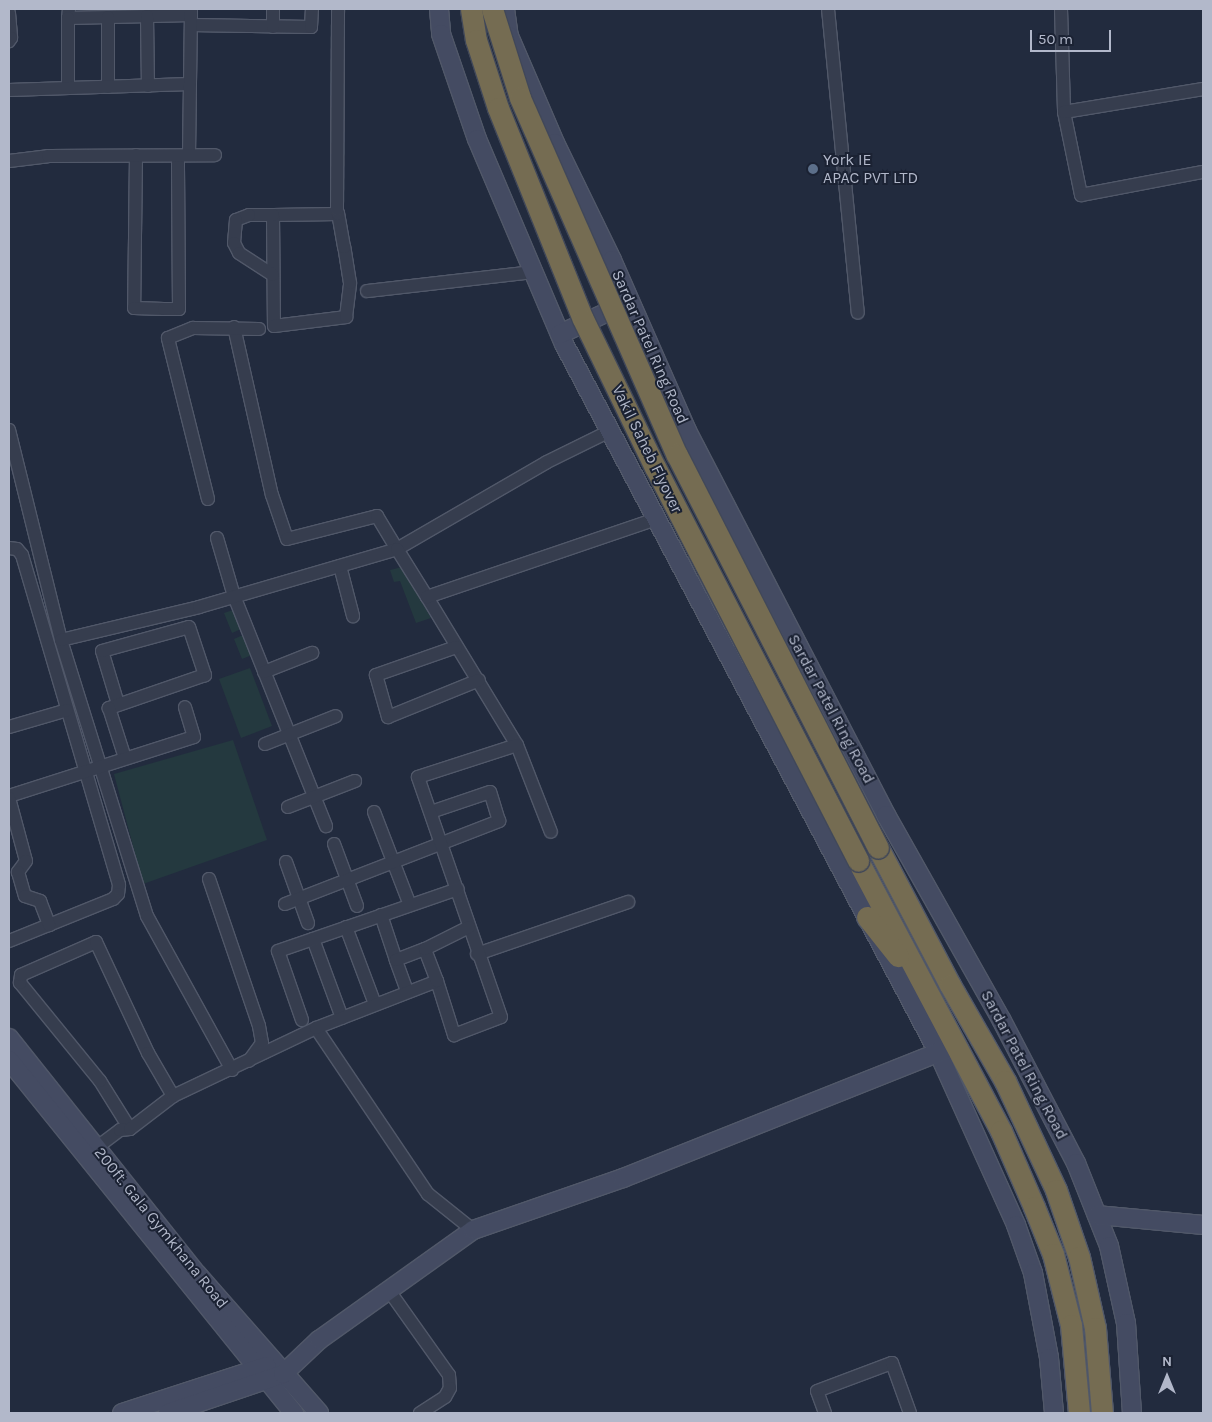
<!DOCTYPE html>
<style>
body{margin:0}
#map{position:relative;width:1212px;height:1422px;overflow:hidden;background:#222b3e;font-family:Karla,sans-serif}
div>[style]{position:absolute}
.green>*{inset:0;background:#24393f}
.roads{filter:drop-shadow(1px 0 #515869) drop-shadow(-1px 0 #515869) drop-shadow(0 1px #515869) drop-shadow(0 -1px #515869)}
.street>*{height:12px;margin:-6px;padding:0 6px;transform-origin:6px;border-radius:6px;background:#363d4e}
.secondary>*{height:18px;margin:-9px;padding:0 9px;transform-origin:9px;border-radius:9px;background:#444b62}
.highway>*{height:21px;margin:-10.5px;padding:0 10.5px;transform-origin:10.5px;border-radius:10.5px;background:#756c52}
.bridges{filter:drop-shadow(1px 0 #414859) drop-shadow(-1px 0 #414859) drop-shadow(0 1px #414859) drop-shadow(0 -1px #414859)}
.highway-bridge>*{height:21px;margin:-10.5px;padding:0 10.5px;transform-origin:10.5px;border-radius:10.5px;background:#756c52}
.dots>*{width:14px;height:14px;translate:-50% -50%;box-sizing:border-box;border:2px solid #1b2233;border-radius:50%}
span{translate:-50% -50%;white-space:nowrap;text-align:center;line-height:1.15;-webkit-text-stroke:4px #1b2233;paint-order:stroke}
.poi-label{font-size:16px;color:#b2b8ca}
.left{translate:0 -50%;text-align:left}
.street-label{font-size:16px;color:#b2b8ca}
.frame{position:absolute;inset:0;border:10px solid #b2b8ca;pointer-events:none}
.north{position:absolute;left:1142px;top:1352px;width:50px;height:50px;-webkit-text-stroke:4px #1b2233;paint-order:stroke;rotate:0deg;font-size:14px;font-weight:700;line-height:20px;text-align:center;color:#b2b8ca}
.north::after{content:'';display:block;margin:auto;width:18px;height:22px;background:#b2b8ca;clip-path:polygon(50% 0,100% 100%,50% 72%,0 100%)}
.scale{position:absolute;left:1030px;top:30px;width:81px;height:22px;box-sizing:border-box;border:2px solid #b2b8ca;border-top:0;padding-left:6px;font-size:15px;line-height:18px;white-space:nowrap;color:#b2b8ca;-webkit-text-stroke:4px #1b2233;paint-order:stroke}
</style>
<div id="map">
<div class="green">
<div style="clip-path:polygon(402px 567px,431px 618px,416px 623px,400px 581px,394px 582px,390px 570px)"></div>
<div style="clip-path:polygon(233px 610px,241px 629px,232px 633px,224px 613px)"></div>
<div style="clip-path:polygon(243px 635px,252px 655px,242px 659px,234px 639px)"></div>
<div style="clip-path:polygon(250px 668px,272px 726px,241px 738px,219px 679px)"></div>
<div style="clip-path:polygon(233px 740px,267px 840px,143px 884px,114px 774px)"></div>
</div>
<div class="roads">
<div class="street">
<div style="left:69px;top:9px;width:9px;rotate:96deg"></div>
<div style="left:68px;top:18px;width:123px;rotate:-1.4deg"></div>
<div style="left:828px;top:9px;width:305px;rotate:84.4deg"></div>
<div style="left:1061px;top:9px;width:103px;rotate:88.3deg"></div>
<div style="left:1064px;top:112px;width:85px;rotate:78.4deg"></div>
<div style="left:1081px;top:195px;width:124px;rotate:-10.7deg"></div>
<div style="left:9px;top:13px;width:25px;rotate:85deg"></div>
<div style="left:11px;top:38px;width:4px;rotate:124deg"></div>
<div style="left:147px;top:16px;width:70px;rotate:89.2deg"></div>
<div style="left:108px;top:17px;width:70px;rotate:90deg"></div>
<div style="left:191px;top:25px;width:120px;rotate:1deg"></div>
<div style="left:311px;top:27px;width:18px;rotate:-87deg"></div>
<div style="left:273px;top:27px;width:18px;rotate:-90deg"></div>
<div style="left:68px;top:88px;width:70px;rotate:-90deg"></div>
<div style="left:9px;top:90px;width:181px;rotate:-1.9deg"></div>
<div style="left:1064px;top:112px;width:141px;rotate:-9.4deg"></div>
<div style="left:136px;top:155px;width:153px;rotate:90.7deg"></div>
<div style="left:134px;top:308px;width:30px;rotate:2deg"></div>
<div style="left:164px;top:309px;width:15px"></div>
<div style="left:179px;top:309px;width:153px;rotate:-90.4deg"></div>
<div style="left:189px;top:155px;width:146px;rotate:-89.2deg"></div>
<div style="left:9px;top:161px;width:39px;rotate:-7deg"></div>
<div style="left:48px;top:156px;width:167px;rotate:-0.3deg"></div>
<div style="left:338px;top:214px;width:65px;rotate:179.1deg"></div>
<div style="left:273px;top:215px;width:111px;rotate:89.5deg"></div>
<div style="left:274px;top:326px;width:73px;rotate:-7.1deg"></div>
<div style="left:346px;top:317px;width:34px;rotate:-83deg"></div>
<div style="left:350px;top:283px;width:36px;rotate:-99deg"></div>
<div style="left:344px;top:247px;width:34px;rotate:-100deg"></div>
<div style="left:338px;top:214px;width:4px;rotate:-104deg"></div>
<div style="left:337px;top:210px;width:201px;rotate:-89.7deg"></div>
<div style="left:273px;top:215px;width:24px;rotate:180deg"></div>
<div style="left:249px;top:215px;width:14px;rotate:159deg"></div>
<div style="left:236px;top:220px;width:23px;rotate:95deg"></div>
<div style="left:234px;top:243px;width:11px;rotate:63deg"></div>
<div style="left:239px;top:253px;width:40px;rotate:32.9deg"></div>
<div style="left:367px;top:291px;width:168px;rotate:-6.5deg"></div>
<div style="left:234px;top:327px;width:172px;rotate:77.3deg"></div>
<div style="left:272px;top:495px;width:46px;rotate:71.2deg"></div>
<div style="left:287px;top:539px;width:93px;rotate:-14.3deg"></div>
<div style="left:377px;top:516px;width:39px;rotate:59deg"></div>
<div style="left:397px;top:549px;width:173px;rotate:-30.1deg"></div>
<div style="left:547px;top:462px;width:70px;rotate:-26.2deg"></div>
<div style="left:9px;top:430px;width:216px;rotate:76.1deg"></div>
<div style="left:61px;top:640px;width:289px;rotate:72.7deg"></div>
<div style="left:147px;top:916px;width:176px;rotate:61.1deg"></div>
<div style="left:208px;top:499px;width:166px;rotate:-104deg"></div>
<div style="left:168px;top:338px;width:27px;rotate:-22deg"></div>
<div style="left:193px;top:328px;width:66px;rotate:0.9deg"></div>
<div style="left:217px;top:538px;width:60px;rotate:73.7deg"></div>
<div style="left:234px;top:596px;width:248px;rotate:68.2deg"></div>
<div style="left:9px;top:548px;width:8px;rotate:7deg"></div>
<div style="left:17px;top:549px;width:8px;rotate:50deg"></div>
<div style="left:22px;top:555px;width:344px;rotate:73.6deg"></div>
<div style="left:119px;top:885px;width:9px;rotate:96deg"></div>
<div style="left:118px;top:894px;width:7px;rotate:135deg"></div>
<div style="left:113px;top:899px;width:112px;rotate:158deg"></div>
<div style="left:340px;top:566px;width:52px;rotate:75.4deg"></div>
<div style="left:427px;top:597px;width:173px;rotate:58.7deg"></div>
<div style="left:517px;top:745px;width:93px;rotate:68.7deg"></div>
<div style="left:61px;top:640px;width:142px;rotate:-13.4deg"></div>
<div style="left:199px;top:607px;width:206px;rotate:-16.3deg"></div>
<div style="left:397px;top:549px;width:57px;rotate:58deg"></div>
<div style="left:427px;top:597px;width:242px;rotate:-18.8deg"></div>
<div style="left:456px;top:647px;width:85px;rotate:160.7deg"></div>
<div style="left:376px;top:675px;width:44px;rotate:74.1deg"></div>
<div style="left:388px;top:717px;width:98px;rotate:-22.1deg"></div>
<div style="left:264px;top:672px;width:52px;rotate:-21.6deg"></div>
<div style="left:118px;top:704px;width:55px;rotate:-106.8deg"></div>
<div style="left:102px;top:651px;width:90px;rotate:-15.4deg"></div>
<div style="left:189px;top:627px;width:51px;rotate:71.6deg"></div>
<div style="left:205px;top:675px;width:102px;rotate:161deg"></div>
<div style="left:109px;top:708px;width:52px;rotate:72.3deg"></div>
<div style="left:9px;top:727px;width:60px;rotate:-16.3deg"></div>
<div style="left:265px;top:744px;width:76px;rotate:-21.5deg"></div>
<div style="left:9px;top:796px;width:194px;rotate:-17.7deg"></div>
<div style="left:194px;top:737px;width:31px;rotate:-107deg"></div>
<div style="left:9px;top:798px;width:65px;rotate:74.9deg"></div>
<div style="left:26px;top:861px;width:14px;rotate:126deg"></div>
<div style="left:18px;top:872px;width:25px;rotate:74deg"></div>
<div style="left:25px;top:896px;width:16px;rotate:18deg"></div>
<div style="left:40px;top:901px;width:26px;rotate:69deg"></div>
<div style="left:288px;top:807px;width:72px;rotate:-21.2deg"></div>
<div style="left:374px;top:812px;width:94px;rotate:68.9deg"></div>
<div style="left:334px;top:844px;width:66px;rotate:69.6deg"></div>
<div style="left:286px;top:862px;width:65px;rotate:70.2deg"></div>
<div style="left:209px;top:879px;width:155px;rotate:71.2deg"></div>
<div style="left:259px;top:1026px;width:17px;rotate:80deg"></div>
<div style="left:262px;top:1043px;width:22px;rotate:126deg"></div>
<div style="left:285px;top:904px;width:230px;rotate:-21.2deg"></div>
<div style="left:499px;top:821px;width:30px;rotate:-107deg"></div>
<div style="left:490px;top:792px;width:62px;rotate:161.3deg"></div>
<div style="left:381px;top:915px;width:47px;rotate:71.6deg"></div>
<div style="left:346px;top:927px;width:82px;rotate:69.4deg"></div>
<div style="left:313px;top:939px;width:84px;rotate:69.8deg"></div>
<div style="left:477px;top:954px;width:160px;rotate:-19deg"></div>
<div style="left:437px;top:981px;width:57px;rotate:72.5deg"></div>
<div style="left:454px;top:1035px;width:50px;rotate:-21deg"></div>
<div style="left:501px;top:1017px;width:254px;rotate:-109.1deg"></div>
<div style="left:418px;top:777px;width:104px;rotate:-17.9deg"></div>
<div style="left:407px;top:991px;width:33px;rotate:-110deg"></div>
<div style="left:396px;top:960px;width:31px;rotate:-21deg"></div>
<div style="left:302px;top:1020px;width:73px;rotate:-109.2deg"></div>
<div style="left:278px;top:951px;width:190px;rotate:-19deg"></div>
<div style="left:316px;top:1028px;width:200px;rotate:56deg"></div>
<div style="left:428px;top:1194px;width:58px;rotate:38.7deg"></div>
<div style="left:130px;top:1129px;width:57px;rotate:-122deg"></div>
<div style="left:100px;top:1081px;width:127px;rotate:-129.2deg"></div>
<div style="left:20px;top:983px;width:8px;rotate:-83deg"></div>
<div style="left:21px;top:975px;width:82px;rotate:-23.7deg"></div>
<div style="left:96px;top:942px;width:123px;rotate:64.9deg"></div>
<div style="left:148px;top:1053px;width:50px;rotate:59.8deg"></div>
<div style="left:96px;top:1148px;width:30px;rotate:-37deg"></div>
<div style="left:120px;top:1130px;width:10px;rotate:-6deg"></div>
<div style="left:130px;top:1129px;width:54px;rotate:-37.5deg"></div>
<div style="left:173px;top:1096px;width:158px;rotate:-25.4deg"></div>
<div style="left:316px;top:1028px;width:130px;rotate:-21.2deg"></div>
<div style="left:437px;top:981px;width:34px;rotate:-111deg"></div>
<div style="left:425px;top:949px;width:49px;rotate:-26.6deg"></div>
<div style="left:390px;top:1292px;width:102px;rotate:54.6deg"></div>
<div style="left:449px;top:1375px;width:13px;rotate:86deg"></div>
<div style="left:450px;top:1388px;width:10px;rotate:119deg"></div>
<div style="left:445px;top:1397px;width:30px;rotate:147deg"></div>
<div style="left:825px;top:1413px;width:23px;rotate:-110deg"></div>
<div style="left:817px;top:1391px;width:80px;rotate:-20.5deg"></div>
<div style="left:892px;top:1363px;width:53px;rotate:70.2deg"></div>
</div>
<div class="secondary">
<div style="left:439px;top:9px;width:25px;rotate:85deg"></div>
<div style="left:441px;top:34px;width:111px;rotate:71.1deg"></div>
<div style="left:477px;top:139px;width:223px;rotate:67deg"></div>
<div style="left:564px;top:344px;width:801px;rotate:62.15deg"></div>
<div style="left:938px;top:1052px;width:190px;rotate:65.7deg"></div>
<div style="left:1016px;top:1225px;width:51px;rotate:70.5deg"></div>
<div style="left:1033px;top:1273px;width:86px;rotate:79.3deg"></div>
<div style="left:1049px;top:1358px;width:55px;rotate:84.8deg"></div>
<div style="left:505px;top:9px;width:27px;rotate:82deg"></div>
<div style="left:509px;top:36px;width:116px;rotate:66.7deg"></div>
<div style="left:555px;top:143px;width:130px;rotate:64deg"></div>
<div style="left:612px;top:260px;width:187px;rotate:66.3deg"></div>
<div style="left:687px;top:431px;width:433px;rotate:62.6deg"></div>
<div style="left:886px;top:815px;width:236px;rotate:60.6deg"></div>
<div style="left:1002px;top:1021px;width:160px;rotate:62.5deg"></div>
<div style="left:1076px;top:1163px;width:89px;rotate:68.3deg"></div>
<div style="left:1109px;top:1246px;width:79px;rotate:77.6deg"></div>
<div style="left:1126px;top:1323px;width:90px;rotate:86.2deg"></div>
<div style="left:560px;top:334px;width:72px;rotate:-24.8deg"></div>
<div style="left:9px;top:1038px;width:302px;rotate:51.5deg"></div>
<div style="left:197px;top:1274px;width:185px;rotate:48.7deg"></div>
<div style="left:9px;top:1060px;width:454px;rotate:51.1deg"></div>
<div style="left:1097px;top:1215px;width:106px;rotate:5.4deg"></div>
<div style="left:122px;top:1413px;width:152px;rotate:-18deg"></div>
<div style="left:168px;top:1413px;width:121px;rotate:-18.7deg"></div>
<div style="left:283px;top:1374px;width:50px;rotate:-43.4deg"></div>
<div style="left:319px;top:1340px;width:189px;rotate:-35.5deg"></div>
<div style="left:473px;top:1230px;width:159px;rotate:-19.1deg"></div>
<div style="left:623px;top:1178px;width:349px;rotate:-21.7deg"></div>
</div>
<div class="highway">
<div style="left:878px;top:848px;width:155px;rotate:62.3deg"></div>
<div style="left:950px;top:985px;width:111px;rotate:60.2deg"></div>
<div style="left:1005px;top:1081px;width:120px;rotate:64.9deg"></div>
<div style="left:1056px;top:1190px;width:71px;rotate:71.1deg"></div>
<div style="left:1079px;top:1257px;width:73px;rotate:77.3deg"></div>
<div style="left:1095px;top:1328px;width:85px;rotate:85.3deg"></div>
<div style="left:858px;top:861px;width:306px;rotate:62.1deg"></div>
<div style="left:1001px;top:1131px;width:83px;rotate:66.5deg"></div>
<div style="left:1034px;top:1207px;width:51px;rotate:68deg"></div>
<div style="left:1053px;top:1254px;width:73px;rotate:75.8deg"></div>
<div style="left:1071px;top:1325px;width:88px;rotate:84.8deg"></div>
<div style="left:867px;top:917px;width:50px;rotate:51.5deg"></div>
</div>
</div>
<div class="bridges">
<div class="highway-bridge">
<div style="left:471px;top:9px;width:31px;rotate:81deg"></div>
<div style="left:476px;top:40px;width:71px;rotate:72.1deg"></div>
<div style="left:498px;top:108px;width:227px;rotate:68.1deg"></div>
<div style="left:583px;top:319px;width:165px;rotate:64.1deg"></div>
<div style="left:655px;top:467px;width:443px;rotate:62.7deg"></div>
<div style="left:492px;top:9px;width:93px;rotate:72.5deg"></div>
<div style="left:520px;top:98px;width:390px;rotate:66.3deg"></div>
<div style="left:677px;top:455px;width:441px;rotate:62.9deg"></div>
</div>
</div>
<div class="dots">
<div style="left:813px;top:169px;background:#5c6f8a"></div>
</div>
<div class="poi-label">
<span class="left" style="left:823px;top:169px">York IE<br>APAC PVT LTD</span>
</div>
<div class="street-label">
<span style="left:650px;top:347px;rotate:66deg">Sardar Patel Ring Road</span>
<span style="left:647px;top:449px;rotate:64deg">Vakil Saheb Flyover</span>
<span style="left:831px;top:709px;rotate:62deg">Sardar Patel Ring Road</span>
<span style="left:1024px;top:1065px;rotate:62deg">Sardar Patel Ring Road</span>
<span style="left:161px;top:1228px;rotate:51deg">200ft. Gala Gymkhana Road</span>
</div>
<div class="frame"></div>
<div class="north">N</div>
<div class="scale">50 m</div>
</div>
